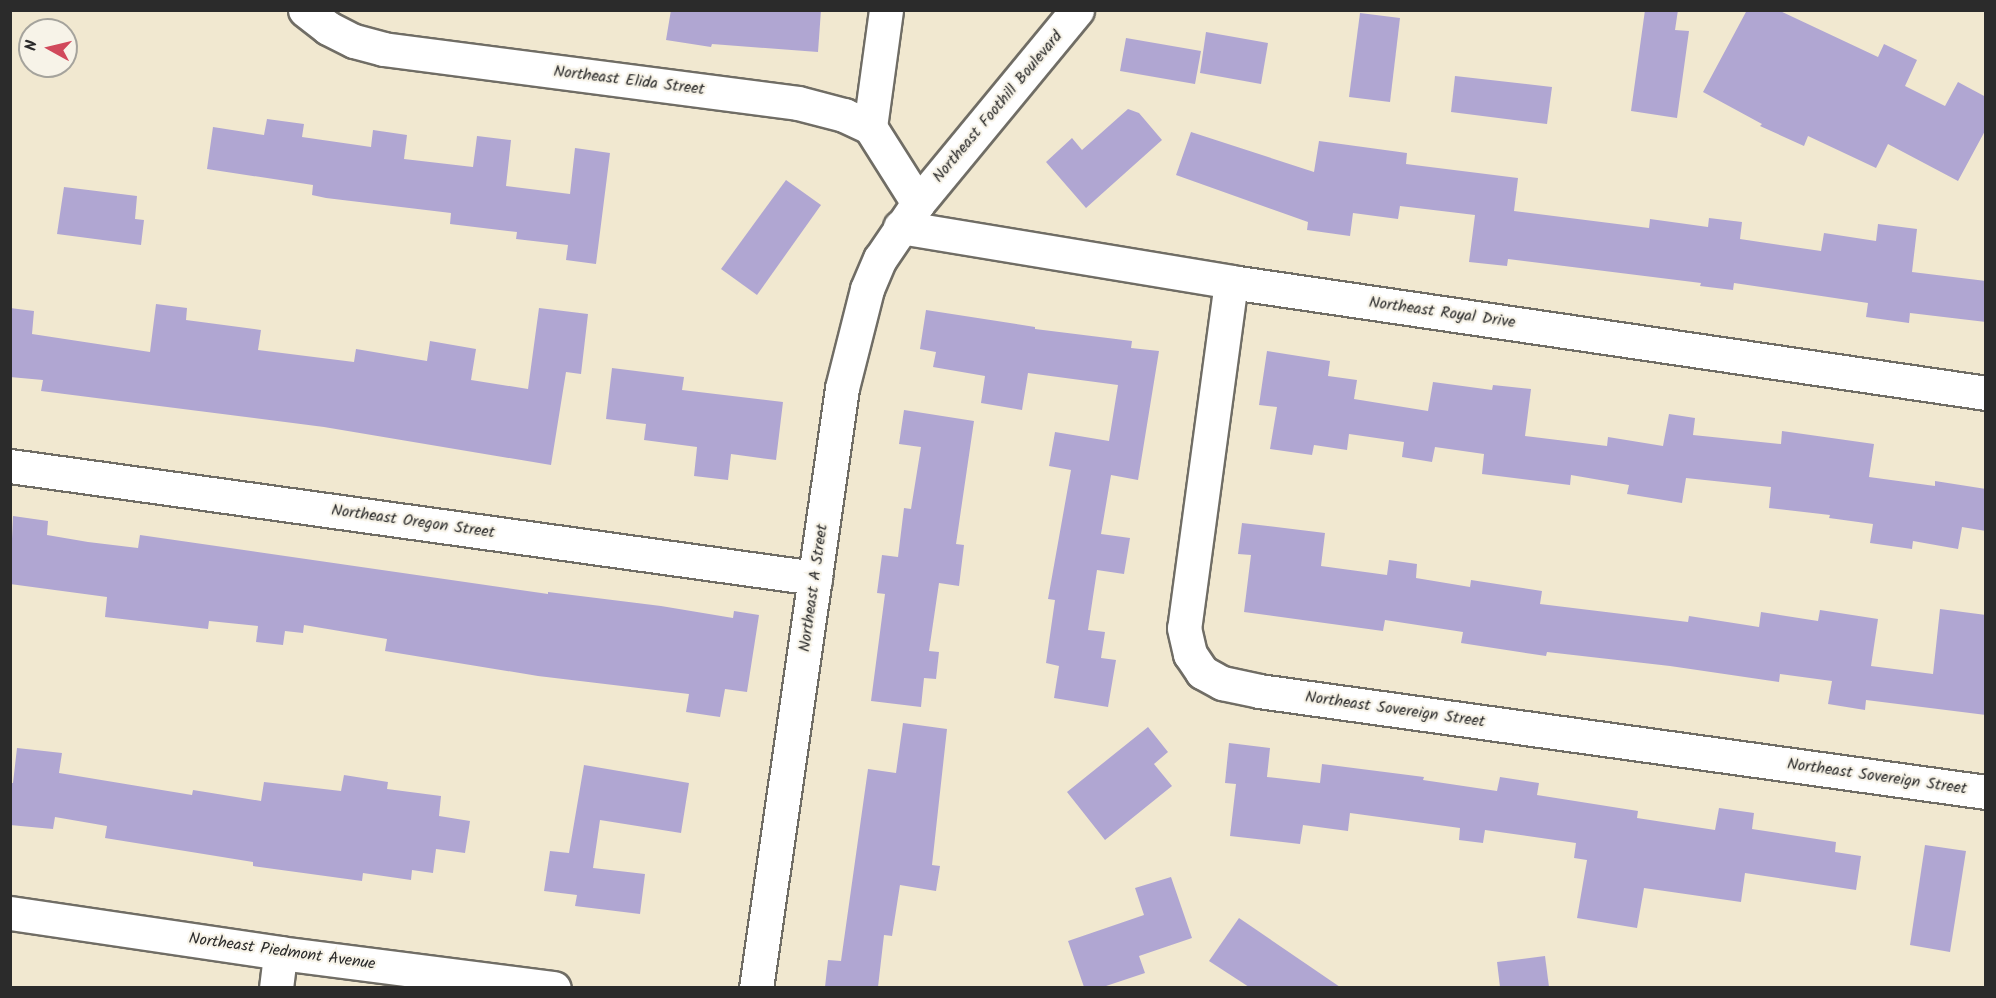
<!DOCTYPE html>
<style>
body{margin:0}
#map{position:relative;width:1996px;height:998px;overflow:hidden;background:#f1e8d0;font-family:Kalam,sans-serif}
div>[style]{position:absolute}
.building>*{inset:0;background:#b0a6d2}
.roads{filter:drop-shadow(2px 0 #706d65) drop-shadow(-2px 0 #706d65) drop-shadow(0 2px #706d65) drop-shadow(0 -2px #706d65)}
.street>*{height:33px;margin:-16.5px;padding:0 16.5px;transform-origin:16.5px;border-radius:16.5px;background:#fff}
.secondary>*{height:33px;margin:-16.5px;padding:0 16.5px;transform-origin:16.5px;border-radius:16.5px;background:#fff}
span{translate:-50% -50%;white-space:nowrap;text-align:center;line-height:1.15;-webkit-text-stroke:4.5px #f7f3e8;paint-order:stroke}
.street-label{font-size:16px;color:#2b2b2b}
.frame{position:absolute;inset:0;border:12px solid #2b2b2b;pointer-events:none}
.north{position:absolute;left:18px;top:18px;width:60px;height:60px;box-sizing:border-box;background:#f7f3e8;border:2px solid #a5a39c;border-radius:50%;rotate:278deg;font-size:16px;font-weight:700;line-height:24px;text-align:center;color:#2b2b2b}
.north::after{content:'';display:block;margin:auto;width:21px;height:27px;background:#d1495b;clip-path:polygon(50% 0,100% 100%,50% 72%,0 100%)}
</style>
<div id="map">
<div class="building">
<div style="clip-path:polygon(671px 10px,821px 10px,818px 52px,712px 44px,711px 47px,666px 40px)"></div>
<div style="clip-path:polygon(1645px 10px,1678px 10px,1675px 30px,1689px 31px,1677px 118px,1631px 111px)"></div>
<div style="clip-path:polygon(1747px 10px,1778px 10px,1878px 57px,1884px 44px,1917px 60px,1905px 86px,1945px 106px,1958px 82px,1986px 97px,1986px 129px,1958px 181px,1888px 144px,1876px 168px,1808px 136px,1804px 146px,1760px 126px,1762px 124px,1703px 92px)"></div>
<div style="clip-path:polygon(1360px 13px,1400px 18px,1390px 102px,1349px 97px)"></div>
<div style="clip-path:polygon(1206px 32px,1268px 43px,1261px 84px,1200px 73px)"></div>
<div style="clip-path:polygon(1126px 38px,1201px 51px,1195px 84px,1120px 71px)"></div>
<div style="clip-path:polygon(1455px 76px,1552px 87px,1547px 124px,1451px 112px)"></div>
<div style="clip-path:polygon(1128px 109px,1139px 113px,1162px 140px,1086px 208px,1046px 162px,1072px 138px,1082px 150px)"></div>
<div style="clip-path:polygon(267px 119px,304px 124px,302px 137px,371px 147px,373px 130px,407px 135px,404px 159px,473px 167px,477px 136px,511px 140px,506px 186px,570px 194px,575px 148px,610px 153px,596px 264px,566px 260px,568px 245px,516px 239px,517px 232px,450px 224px,451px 213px,326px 198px,312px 195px,313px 185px,207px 169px,213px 127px,264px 135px)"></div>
<div style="clip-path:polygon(1191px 132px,1314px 172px,1319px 141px,1407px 153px,1406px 164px,1518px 178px,1514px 211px,1649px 228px,1650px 219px,1708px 227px,1709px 218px,1742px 222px,1740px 239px,1821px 251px,1824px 233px,1876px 241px,1878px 224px,1917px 229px,1912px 272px,1986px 281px,1986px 322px,1910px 313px,1909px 323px,1866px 317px,1868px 303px,1734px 283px,1733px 290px,1700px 286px,1701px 283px,1508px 259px,1507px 266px,1469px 262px,1475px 215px,1400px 206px,1398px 219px,1353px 213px,1350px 236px,1307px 230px,1308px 222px,1176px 175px)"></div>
<div style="clip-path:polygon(786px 180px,821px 205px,757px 295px,721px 269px)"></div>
<div style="clip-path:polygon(64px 187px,137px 196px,135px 219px,144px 220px,141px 245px,57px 234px)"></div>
<div style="clip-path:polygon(156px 304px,187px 308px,186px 320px,261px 330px,258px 350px,354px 362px,356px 349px,427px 361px,430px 341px,476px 349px,471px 380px,528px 389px,539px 308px,588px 314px,581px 374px,566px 372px,551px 465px,324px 427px,41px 391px,43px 380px,10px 377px,10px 308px,34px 311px,32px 334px,150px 352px)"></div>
<div style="clip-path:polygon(926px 310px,1035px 327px,1035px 329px,1132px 341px,1131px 348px,1159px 351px,1138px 480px,1111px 475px,1101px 534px,1130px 538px,1124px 574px,1097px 570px,1088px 630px,1105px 632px,1101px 658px,1116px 660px,1108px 707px,1054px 698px,1059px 666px,1046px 663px,1055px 600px,1048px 599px,1071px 470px,1049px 466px,1055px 432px,1109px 441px,1118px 385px,1028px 373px,1022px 410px,981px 403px,985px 376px,933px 367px,936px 352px,920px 349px)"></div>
<div style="clip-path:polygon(1267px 351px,1330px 361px,1328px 376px,1357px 380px,1354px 399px,1428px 411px,1433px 382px,1492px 390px,1493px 385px,1531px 389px,1525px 436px,1607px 446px,1608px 437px,1663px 446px,1669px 414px,1695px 418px,1693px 435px,1781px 444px,1782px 431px,1874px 444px,1869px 477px,1935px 486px,1935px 481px,1986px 489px,1986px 531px,1962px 527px,1958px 549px,1913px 541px,1912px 549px,1870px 543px,1873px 524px,1829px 518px,1830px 515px,1769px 508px,1771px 487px,1686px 478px,1682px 503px,1627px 494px,1629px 485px,1571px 475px,1570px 485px,1482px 474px,1484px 454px,1435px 447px,1432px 462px,1402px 457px,1404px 442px,1349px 434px,1347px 450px,1314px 445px,1312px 455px,1270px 449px,1277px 407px,1259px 405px)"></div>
<div style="clip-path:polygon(612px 368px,684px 377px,682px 390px,783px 402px,776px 460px,731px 454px,728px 480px,694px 476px,697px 447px,644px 440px,646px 424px,606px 419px)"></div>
<div style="clip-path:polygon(904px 410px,974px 421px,956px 544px,964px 545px,959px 586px,939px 583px,929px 651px,939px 652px,936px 679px,924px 678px,921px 707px,871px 701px,885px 594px,877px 593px,882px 555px,898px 557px,904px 508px,911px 509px,921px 447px,899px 444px)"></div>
<div style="clip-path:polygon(13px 516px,48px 521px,47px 535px,88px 542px,138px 548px,140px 535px,548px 594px,548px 592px,661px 606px,733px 618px,734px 611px,759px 615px,747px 692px,725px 689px,720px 717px,686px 712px,689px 694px,538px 676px,385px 651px,387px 639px,304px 625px,303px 633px,285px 631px,283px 645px,256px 642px,258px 626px,209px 621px,208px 629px,105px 617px,107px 597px,10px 584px)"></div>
<div style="clip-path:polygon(1242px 523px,1325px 533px,1321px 566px,1387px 575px,1389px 560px,1417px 564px,1416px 578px,1470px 587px,1471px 580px,1542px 591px,1540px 604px,1688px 622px,1689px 616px,1759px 627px,1761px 612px,1818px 621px,1820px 610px,1878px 619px,1871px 666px,1933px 674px,1940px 609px,1986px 615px,1986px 715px,1866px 700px,1865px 710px,1828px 704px,1832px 681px,1780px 674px,1779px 682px,1670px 666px,1547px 652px,1546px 656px,1461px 643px,1463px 632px,1385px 620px,1383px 631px,1244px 612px,1251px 555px,1238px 554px)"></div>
<div style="clip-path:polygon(903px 723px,947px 729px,932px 865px,940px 866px,936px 891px,900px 885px,892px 936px,884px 935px,878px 987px,825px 987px,828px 960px,841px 961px,868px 769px,896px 773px)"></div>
<div style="clip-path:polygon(1148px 727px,1168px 752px,1154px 764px,1172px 786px,1105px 840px,1067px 792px)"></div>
<div style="clip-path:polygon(1229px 743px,1270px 748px,1267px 777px,1320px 783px,1322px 764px,1424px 777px,1423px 780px,1497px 791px,1500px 777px,1539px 783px,1537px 795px,1638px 811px,1637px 818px,1715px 830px,1719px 808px,1754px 813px,1752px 829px,1836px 842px,1835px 852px,1861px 856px,1856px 890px,1745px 873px,1741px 902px,1644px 888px,1637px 928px,1577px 918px,1587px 860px,1574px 858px,1576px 843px,1485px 830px,1483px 843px,1459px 840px,1460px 828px,1350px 813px,1348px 831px,1303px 825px,1300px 844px,1230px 836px,1236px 784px,1225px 783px)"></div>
<div style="clip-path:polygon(17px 748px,62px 753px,59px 773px,192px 795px,193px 790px,261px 801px,264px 782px,341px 791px,344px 775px,388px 782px,387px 789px,441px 796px,439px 816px,470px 821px,465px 853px,436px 849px,433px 873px,412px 870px,411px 880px,363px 873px,362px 881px,253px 866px,253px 862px,105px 838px,107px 826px,55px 817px,53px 829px,10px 825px,10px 783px,13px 783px)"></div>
<div style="clip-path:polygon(584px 765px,689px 783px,681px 833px,600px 820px,593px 868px,645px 874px,640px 914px,575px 906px,577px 895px,544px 891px,550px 851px,569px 853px)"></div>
<div style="clip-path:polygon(1925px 845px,1966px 851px,1950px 952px,1910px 945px)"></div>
<div style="clip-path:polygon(1171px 877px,1192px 938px,1139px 956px,1145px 973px,1103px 987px,1084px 987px,1068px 941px,1144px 915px,1135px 888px)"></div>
<div style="clip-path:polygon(1239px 918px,1340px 987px,1249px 987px,1209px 961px)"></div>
<div style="clip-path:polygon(1545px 956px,1549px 987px,1500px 987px,1497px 962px)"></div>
</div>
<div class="roads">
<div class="street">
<div style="left:305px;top:10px;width:29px;rotate:38deg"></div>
<div style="left:328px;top:28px;width:29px;rotate:27deg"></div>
<div style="left:354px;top:41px;width:30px;rotate:15deg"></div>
<div style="left:383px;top:49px;width:418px;rotate:7.4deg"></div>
<div style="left:798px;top:103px;width:48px;rotate:14.6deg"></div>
<div style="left:844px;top:115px;width:29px;rotate:25deg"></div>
<div style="left:870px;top:127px;width:90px;rotate:57.7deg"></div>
<div style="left:870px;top:127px;width:118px;rotate:-82.2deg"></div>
<div style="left:900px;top:227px;width:336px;rotate:9.4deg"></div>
<div style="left:1231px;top:282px;width:763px;rotate:8.36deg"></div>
<div style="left:1231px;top:282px;width:349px;rotate:97.7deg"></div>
<div style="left:1184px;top:628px;width:27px;rotate:77deg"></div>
<div style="left:1190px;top:654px;width:22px;rotate:56deg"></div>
<div style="left:1202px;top:672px;width:23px;rotate:29deg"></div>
<div style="left:1222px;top:683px;width:38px;rotate:12deg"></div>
<div style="left:1259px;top:691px;width:734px;rotate:7.91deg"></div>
<div style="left:10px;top:466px;width:813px;rotate:7.92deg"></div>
<div style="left:10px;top:913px;width:273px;rotate:8.4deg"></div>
<div style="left:280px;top:953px;width:276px;rotate:7.3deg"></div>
<div style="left:276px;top:988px;width:35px;rotate:-83deg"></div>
</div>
<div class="secondary">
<div style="left:756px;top:988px;width:606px;rotate:-81.84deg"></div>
<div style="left:842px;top:388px;width:102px;rotate:-75.8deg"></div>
<div style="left:867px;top:289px;width:33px;rotate:-67deg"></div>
<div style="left:880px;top:259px;width:68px;rotate:-55.8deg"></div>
<div style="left:918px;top:203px;width:250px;rotate:-50.5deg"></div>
</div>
</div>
<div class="street-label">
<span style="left:629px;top:81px;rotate:7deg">Northeast Elida Street</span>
<span style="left:998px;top:107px;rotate:-50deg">Northeast Foothill Boulevard</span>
<span style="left:1442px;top:313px;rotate:8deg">Northeast Royal Drive</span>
<span style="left:413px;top:522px;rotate:8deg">Northeast Oregon Street</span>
<span style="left:814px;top:588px;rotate:-82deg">Northeast A Street</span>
<span style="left:1395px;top:710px;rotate:8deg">Northeast Sovereign Street</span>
<span style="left:1877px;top:777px;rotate:8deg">Northeast Sovereign Street</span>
<span style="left:282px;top:952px;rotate:8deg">Northeast Piedmont Avenue</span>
</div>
<div class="frame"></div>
<div class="north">N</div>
</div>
